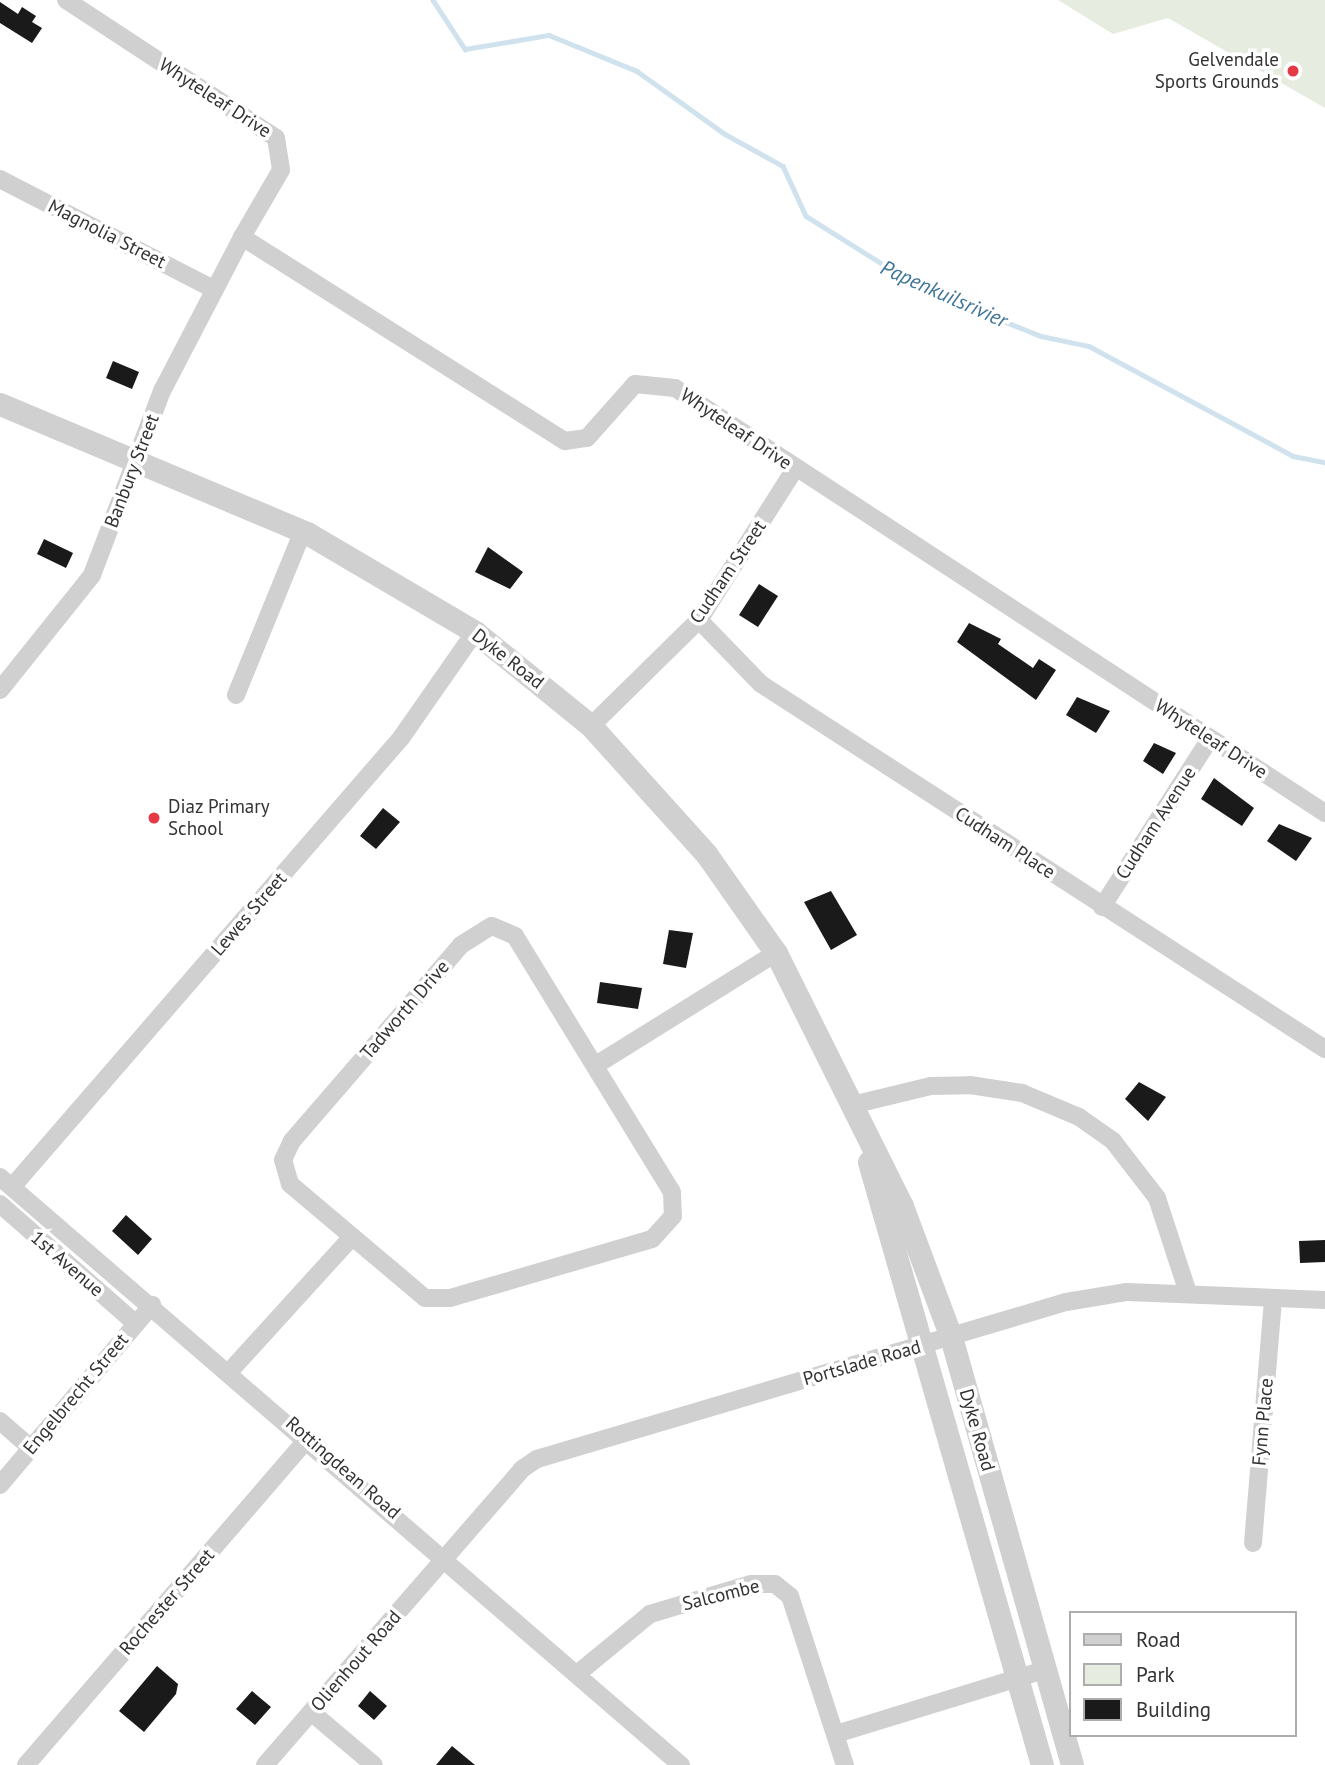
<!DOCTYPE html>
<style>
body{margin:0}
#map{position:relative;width:1325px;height:1765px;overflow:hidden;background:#fff;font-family:"PT Sans",sans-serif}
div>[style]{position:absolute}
.green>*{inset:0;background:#e6ecdf}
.stream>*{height:4.5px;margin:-2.25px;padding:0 2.25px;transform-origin:2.25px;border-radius:2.25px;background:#cfe2ee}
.building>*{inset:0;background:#1a1a1a}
.minor>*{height:18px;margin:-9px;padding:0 9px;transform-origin:9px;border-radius:9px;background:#d0d0d0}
.tertiary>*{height:23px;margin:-11.5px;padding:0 11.5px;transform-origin:11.5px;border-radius:11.5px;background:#d0d0d0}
.dots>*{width:19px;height:19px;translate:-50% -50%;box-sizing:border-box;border:4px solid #fff;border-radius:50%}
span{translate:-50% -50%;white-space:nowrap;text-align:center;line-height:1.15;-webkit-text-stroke:7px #fff;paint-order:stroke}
.poi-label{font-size:19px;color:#333}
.right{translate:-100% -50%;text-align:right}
.left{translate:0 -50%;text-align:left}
.street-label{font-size:19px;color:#333}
.water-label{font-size:21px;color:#3f7597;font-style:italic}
.legend{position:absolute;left:1069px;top:1611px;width:228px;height:126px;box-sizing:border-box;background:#fff;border:2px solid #adadad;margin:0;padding:9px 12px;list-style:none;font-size:21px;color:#333}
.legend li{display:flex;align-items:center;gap:14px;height:35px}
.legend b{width:35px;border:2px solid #adadad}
</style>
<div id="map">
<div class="green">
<div style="clip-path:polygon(1058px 0,1325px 0,1325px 108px,1168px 18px,1113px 34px)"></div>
</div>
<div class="stream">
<div style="left:433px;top:0;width:59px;rotate:56.9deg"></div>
<div style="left:465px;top:49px;width:85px;rotate:-9.5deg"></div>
<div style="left:549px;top:35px;width:95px;rotate:22.2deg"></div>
<div style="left:637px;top:71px;width:108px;rotate:35.6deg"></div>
<div style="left:725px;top:134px;width:66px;rotate:28.9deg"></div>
<div style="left:783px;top:166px;width:55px;rotate:65.3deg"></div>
<div style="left:806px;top:216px;width:136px;rotate:32.1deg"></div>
<div style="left:921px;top:288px;width:129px;rotate:21.8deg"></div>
<div style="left:1041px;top:336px;width:49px;rotate:11.8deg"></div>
<div style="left:1089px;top:346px;width:232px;rotate:28.3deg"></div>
<div style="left:1293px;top:456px;width:33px;rotate:11deg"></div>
</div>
<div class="building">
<div style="clip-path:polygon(0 2px,18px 14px,22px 7px,36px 16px,32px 22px,42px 28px,32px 43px,0 23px)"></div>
<div style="clip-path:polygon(113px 361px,139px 372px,132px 389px,106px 378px)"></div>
<div style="clip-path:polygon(44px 539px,73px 553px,66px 568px,37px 554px)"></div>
<div style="clip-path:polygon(488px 547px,523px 572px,510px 589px,475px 572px)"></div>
<div style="clip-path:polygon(759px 584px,778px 596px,758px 627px,739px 615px)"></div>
<div style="clip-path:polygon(969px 623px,1001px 639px,998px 644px,1033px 668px,1039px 659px,1056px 670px,1036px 700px,957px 642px)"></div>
<div style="clip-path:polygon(1077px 697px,1110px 711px,1096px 733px,1066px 715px)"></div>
<div style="clip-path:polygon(1154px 743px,1176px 753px,1163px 774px,1143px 761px)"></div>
<div style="clip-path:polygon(1214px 778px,1254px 808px,1242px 826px,1201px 799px)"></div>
<div style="clip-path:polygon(383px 808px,400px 822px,376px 849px,360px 836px)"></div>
<div style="clip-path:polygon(1279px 824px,1312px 838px,1296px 861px,1267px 841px)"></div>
<div style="clip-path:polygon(831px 891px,857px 935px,831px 950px,804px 902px)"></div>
<div style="clip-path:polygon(669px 930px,693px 933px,686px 968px,663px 964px)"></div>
<div style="clip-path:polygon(600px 982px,642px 988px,638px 1009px,597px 1003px)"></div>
<div style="clip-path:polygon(1139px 1082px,1166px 1097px,1148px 1121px,1125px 1099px)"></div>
<div style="clip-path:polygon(126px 1215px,152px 1239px,138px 1255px,112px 1231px)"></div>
<div style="clip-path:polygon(1325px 1240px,1325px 1262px,1300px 1263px,1299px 1241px)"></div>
<div style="clip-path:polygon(157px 1666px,178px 1684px,176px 1694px,144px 1732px,119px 1711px)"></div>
<div style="clip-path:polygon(252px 1691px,271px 1707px,255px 1725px,236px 1709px)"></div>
<div style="clip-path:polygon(370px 1691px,387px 1706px,374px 1720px,358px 1706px)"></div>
<div style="clip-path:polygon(452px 1746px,475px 1765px,436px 1765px)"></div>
</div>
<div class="minor">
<div style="left:66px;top:0;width:251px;rotate:33.3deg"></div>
<div style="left:276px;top:138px;width:32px;rotate:81deg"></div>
<div style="left:281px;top:170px;width:78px;rotate:120.2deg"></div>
<div style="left:242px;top:237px;width:382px;rotate:32.3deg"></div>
<div style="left:565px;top:441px;width:22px;rotate:-8deg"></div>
<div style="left:587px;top:438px;width:72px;rotate:-48.4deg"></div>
<div style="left:635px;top:384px;width:40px;rotate:5.7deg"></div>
<div style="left:675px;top:388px;width:777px;rotate:33.18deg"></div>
<div style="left:0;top:179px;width:240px;rotate:27.3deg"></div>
<div style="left:699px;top:620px;width:89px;rotate:45.9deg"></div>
<div style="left:761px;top:684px;width:672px;rotate:32.91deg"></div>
<div style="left:0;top:690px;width:147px;rotate:-51.3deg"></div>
<div style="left:92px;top:575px;width:197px;rotate:-69.2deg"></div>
<div style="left:162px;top:391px;width:174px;rotate:-62.5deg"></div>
<div style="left:236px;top:695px;width:177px;rotate:-67.8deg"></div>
<div style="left:591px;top:726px;width:151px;rotate:-44.5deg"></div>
<div style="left:699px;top:620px;width:179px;rotate:-57.6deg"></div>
<div style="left:1102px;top:907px;width:200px;rotate:-57.3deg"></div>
<div style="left:492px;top:926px;width:25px;rotate:23deg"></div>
<div style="left:515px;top:936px;width:300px;rotate:58.5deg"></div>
<div style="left:672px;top:1192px;width:24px;rotate:88deg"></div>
<div style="left:673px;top:1216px;width:31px;rotate:132deg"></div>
<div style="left:652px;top:1239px;width:210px;rotate:163.7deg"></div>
<div style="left:450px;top:1298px;width:25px;rotate:180deg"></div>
<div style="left:425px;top:1298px;width:177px;rotate:-139.8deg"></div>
<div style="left:290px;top:1184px;width:25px;rotate:-106deg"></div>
<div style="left:283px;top:1160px;width:21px;rotate:-65deg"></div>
<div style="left:292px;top:1141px;width:259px;rotate:-49.2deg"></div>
<div style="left:461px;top:945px;width:36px;rotate:-32deg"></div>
<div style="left:596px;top:1065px;width:212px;rotate:-31.9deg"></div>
<div style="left:852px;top:1105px;width:81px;rotate:-13.5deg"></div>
<div style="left:931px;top:1086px;width:39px;rotate:-1deg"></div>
<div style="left:970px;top:1085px;width:53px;rotate:8.7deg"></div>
<div style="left:1022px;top:1093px;width:62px;rotate:22.8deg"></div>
<div style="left:1079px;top:1117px;width:42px;rotate:35.2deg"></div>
<div style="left:1113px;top:1141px;width:72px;rotate:52.3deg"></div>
<div style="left:1157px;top:1198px;width:100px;rotate:71.9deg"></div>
<div style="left:0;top:1177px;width:900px;rotate:40.81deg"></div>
<div style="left:12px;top:1187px;width:594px;rotate:-49.1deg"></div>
<div style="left:401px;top:738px;width:129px;rotate:-55.1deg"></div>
<div style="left:0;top:1204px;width:180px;rotate:41.4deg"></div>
<div style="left:230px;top:1371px;width:178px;rotate:-47.7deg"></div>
<div style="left:0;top:1421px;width:41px;rotate:41.1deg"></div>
<div style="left:0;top:1485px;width:236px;rotate:-49.8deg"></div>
<div style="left:1253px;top:1543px;width:243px;rotate:-85.3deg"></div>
<div style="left:577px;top:1674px;width:94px;rotate:-39.4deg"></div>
<div style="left:650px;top:1614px;width:105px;rotate:-16.5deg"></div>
<div style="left:751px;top:1584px;width:24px"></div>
<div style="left:775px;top:1584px;width:19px;rotate:39deg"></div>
<div style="left:790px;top:1596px;width:178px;rotate:72deg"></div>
<div style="left:311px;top:1712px;width:82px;rotate:40.1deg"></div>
<div style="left:836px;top:1734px;width:218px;rotate:-17.1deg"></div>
<div style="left:26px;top:1765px;width:432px;rotate:-49.2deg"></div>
<div style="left:265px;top:1765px;width:392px;rotate:-49deg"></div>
<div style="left:522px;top:1469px;width:18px;rotate:-34deg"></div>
<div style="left:537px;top:1459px;width:552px;rotate:-16.53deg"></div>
<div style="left:1066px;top:1302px;width:62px;rotate:-9.3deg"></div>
<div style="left:1127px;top:1292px;width:198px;rotate:2.3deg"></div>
</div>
<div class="tertiary">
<div style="left:0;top:404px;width:333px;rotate:22.8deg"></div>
<div style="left:307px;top:533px;width:195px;rotate:30.5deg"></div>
<div style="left:475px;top:632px;width:149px;rotate:39deg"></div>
<div style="left:591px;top:726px;width:173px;rotate:48deg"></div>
<div style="left:707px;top:855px;width:120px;rotate:54.9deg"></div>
<div style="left:776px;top:953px;width:283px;rotate:63.5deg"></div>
<div style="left:902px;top:1206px;width:140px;rotate:69.5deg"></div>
<div style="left:951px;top:1337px;width:445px;rotate:74.2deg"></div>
<div style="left:869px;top:1162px;width:627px;rotate:73.99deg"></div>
</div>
<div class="dots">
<div style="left:1293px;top:71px;background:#e63946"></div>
<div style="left:154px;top:818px;background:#e63946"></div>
</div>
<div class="poi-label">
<span class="right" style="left:1279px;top:71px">Gelvendale<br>Sports Grounds</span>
<span class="left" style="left:168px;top:818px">Diaz Primary<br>School</span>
</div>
<div class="street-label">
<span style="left:215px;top:98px;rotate:33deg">Whyteleaf Drive</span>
<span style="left:107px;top:234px;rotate:27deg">Magnolia Street</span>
<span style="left:736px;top:429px;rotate:34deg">Whyteleaf Drive</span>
<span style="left:132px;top:471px;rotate:-69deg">Banbury Street</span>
<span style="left:728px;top:572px;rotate:-56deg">Cudham Street</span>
<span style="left:508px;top:659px;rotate:38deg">Dyke Road</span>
<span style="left:1211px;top:739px;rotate:33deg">Whyteleaf Drive</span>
<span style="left:1156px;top:823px;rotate:-57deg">Cudham Avenue</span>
<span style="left:1005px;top:843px;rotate:33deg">Cudham Place</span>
<span style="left:249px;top:914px;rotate:-49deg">Lewes Street</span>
<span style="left:405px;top:1010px;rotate:-49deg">Tadworth Drive</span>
<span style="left:67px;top:1264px;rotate:41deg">1st Avenue</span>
<span style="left:862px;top:1363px;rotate:-16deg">Portslade Road</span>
<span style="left:76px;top:1394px;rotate:-50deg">Engelbrecht Street</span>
<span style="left:1263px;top:1422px;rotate:-85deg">Fynn Place</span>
<span style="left:977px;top:1430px;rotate:74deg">Dyke Road</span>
<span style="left:343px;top:1468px;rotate:41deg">Rottingdean Road</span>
<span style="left:721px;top:1595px;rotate:-14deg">Salcombe</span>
<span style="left:167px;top:1602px;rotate:-49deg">Rochester Street</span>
<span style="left:356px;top:1661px;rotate:-49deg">Olienhout Road</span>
</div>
<div class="water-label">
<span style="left:944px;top:294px;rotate:24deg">Papenkuilsrivier</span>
</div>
<ul class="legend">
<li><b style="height:9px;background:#d0d0d0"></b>Road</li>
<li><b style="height:19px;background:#e6ecdf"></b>Park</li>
<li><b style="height:19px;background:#1a1a1a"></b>Building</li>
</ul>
</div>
